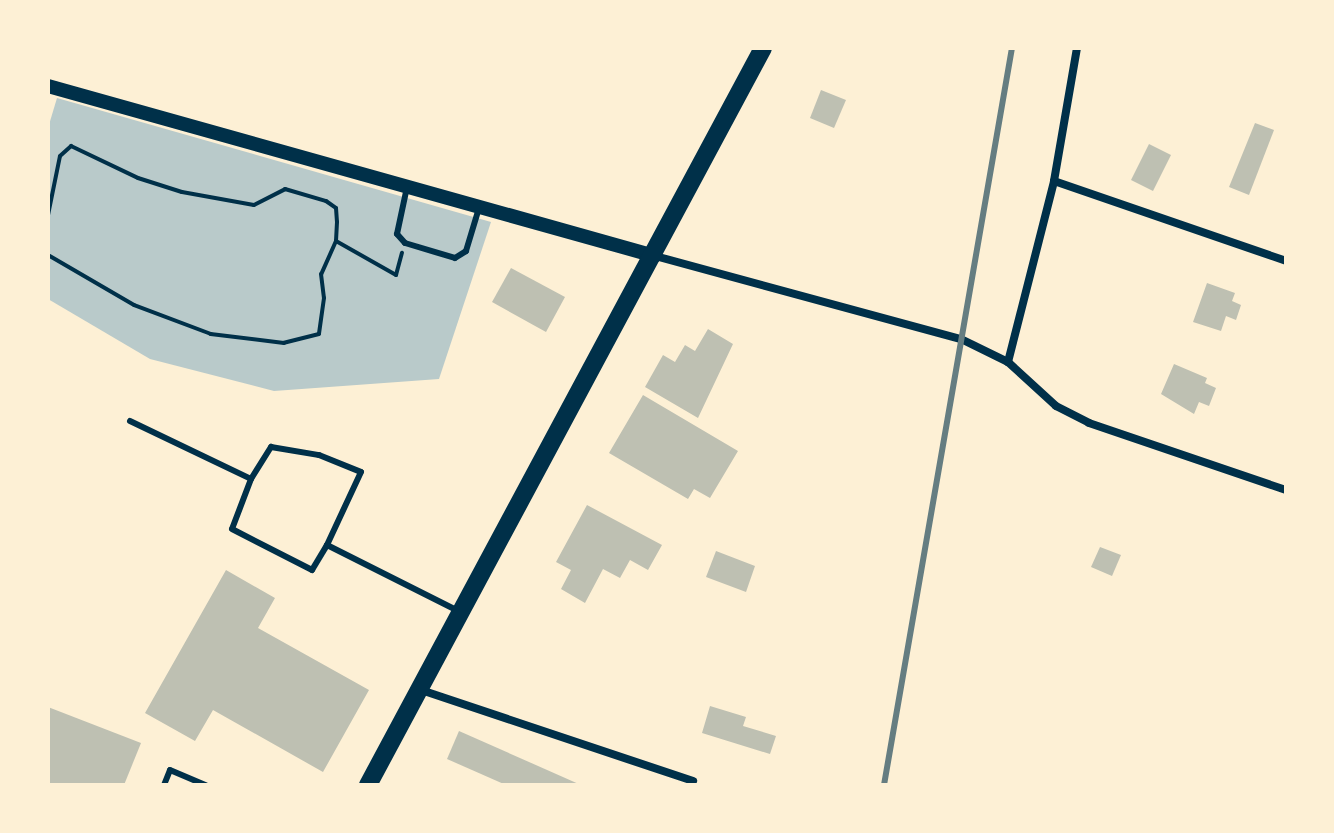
<!DOCTYPE html>
<style>
body{margin:0}
#map{position:relative;width:1334px;height:833px;overflow:hidden;background:#fdf0d5;font-family:Arial,sans-serif}
div>[style]{position:absolute}
.green>*{inset:0;background:#b9caca}
.building>*{inset:0;background:#bec0b2}
.path>*{height:4px;margin:-2px;padding:0 2px;transform-origin:2px;border-radius:2px;background:#003049}
.service>*{height:6px;margin:-3px;padding:0 3px;transform-origin:3px;border-radius:3px;background:#003049}
.minor>*{height:8px;margin:-4px;padding:0 4px;transform-origin:4px;border-radius:4px;background:#003049}
.tertiary>*{height:14px;margin:-7px;padding:0 7px;transform-origin:7px;border-radius:7px;background:#003049}
.primary>*{height:18px;margin:-9px;padding:0 9px;transform-origin:9px;border-radius:9px;background:#003049}
.rail>*{height:6px;margin:-3px;padding:0 3px;transform-origin:3px;border-radius:3px;background:#657d81}
span{translate:-50% -50%;white-space:nowrap;text-align:center;line-height:1.15;-webkit-text-stroke:6px #fdf0d5;paint-order:stroke}
.frame{position:absolute;inset:0;border:50px solid #fdf0d5;pointer-events:none}
</style>
<div id="map">
<div class="green">
<div style="clip-path:polygon(57px 98px,491px 222px,439px 379px,274px 391px,150px 359px,48px 299px,48px 128px)"></div>
</div>
<div class="building">
<div style="clip-path:polygon(821px 90px,846px 100px,834px 128px,810px 118px)"></div>
<div style="clip-path:polygon(1255px 123px,1274px 130px,1249px 195px,1229px 187px)"></div>
<div style="clip-path:polygon(1149px 144px,1171px 155px,1153px 191px,1131px 180px)"></div>
<div style="clip-path:polygon(511px 268px,565px 297px,546px 332px,492px 302px)"></div>
<div style="clip-path:polygon(1207px 283px,1235px 293px,1232px 301px,1241px 305px,1236px 320px,1226px 316px,1221px 331px,1193px 322px)"></div>
<div style="clip-path:polygon(708px 329px,733px 344px,698px 418px,645px 387px,663px 355px,675px 362px,685px 345px,695px 351px)"></div>
<div style="clip-path:polygon(1174px 364px,1207px 378px,1205px 383px,1216px 388px,1209px 406px,1199px 402px,1194px 414px,1161px 394px)"></div>
<div style="clip-path:polygon(643px 395px,738px 451px,710px 498px,694px 489px,688px 499px,609px 453px)"></div>
<div style="clip-path:polygon(587px 505px,662px 545px,648px 570px,630px 560px,620px 578px,603px 569px,585px 603px,561px 589px,571px 570px,556px 562px)"></div>
<div style="clip-path:polygon(1100px 547px,1121px 555px,1112px 576px,1091px 567px)"></div>
<div style="clip-path:polygon(716px 551px,755px 566px,746px 592px,706px 577px)"></div>
<div style="clip-path:polygon(226px 570px,275px 598px,258px 628px,369px 690px,323px 772px,213px 710px,195px 741px,145px 713px)"></div>
<div style="clip-path:polygon(710px 706px,746px 717px,743px 726px,776px 736px,770px 754px,702px 733px)"></div>
<div style="clip-path:polygon(48px 707px,141px 743px,124px 785px,48px 785px)"></div>
<div style="clip-path:polygon(459px 731px,581px 785px,506px 785px,447px 759px)"></div>
</div>
<div class="path">
<div style="left:48px;top:215px;width:60px;rotate:-78.5deg"></div>
<div style="left:60px;top:156px;width:15px;rotate:-42deg"></div>
<div style="left:71px;top:146px;width:74px;rotate:25.5deg"></div>
<div style="left:138px;top:178px;width:46px;rotate:17.7deg"></div>
<div style="left:182px;top:192px;width:73px;rotate:10.2deg"></div>
<div style="left:254px;top:205px;width:35px;rotate:-27deg"></div>
<div style="left:285px;top:189px;width:43px;rotate:16.3deg"></div>
<div style="left:326px;top:201px;width:12px;rotate:35deg"></div>
<div style="left:336px;top:208px;width:14px;rotate:86deg"></div>
<div style="left:337px;top:222px;width:19px;rotate:93deg"></div>
<div style="left:336px;top:241px;width:36px;rotate:114deg"></div>
<div style="left:321px;top:274px;width:24px;rotate:83deg"></div>
<div style="left:324px;top:298px;width:36px;rotate:98deg"></div>
<div style="left:319px;top:334px;width:36px;rotate:166deg"></div>
<div style="left:284px;top:343px;width:74px;rotate:-173deg"></div>
<div style="left:211px;top:334px;width:82px;rotate:-159.4deg"></div>
<div style="left:134px;top:305px;width:99px;rotate:-149.8deg"></div>
<div style="left:336px;top:241px;width:69px;rotate:29.5deg"></div>
<div style="left:396px;top:275px;width:23px;rotate:-75deg"></div>
</div>
<div class="service">
<div style="left:407px;top:187px;width:48px;rotate:102deg"></div>
<div style="left:397px;top:234px;width:12px;rotate:48deg"></div>
<div style="left:405px;top:243px;width:52px;rotate:16.7deg"></div>
<div style="left:455px;top:258px;width:13px;rotate:-32deg"></div>
<div style="left:466px;top:251px;width:45px;rotate:-73.2deg"></div>
<div style="left:130px;top:421px;width:134px;rotate:25.6deg"></div>
<div style="left:251px;top:479px;width:38px;rotate:-58deg"></div>
<div style="left:271px;top:447px;width:49px;rotate:9.5deg"></div>
<div style="left:319px;top:455px;width:45px;rotate:22deg"></div>
<div style="left:361px;top:472px;width:81px;rotate:115deg"></div>
<div style="left:327px;top:545px;width:147px;rotate:26.7deg"></div>
<div style="left:251px;top:479px;width:53px;rotate:110.8deg"></div>
<div style="left:232px;top:529px;width:90px;rotate:27.1deg"></div>
<div style="left:312px;top:570px;width:29px;rotate:-59deg"></div>
<div style="left:164px;top:785px;width:16px;rotate:-68deg"></div>
<div style="left:170px;top:770px;width:39px;rotate:23deg"></div>
</div>
<div class="minor">
<div style="left:1054px;top:181px;width:245px;rotate:19deg"></div>
<div style="left:655px;top:256px;width:317px;rotate:15.2deg"></div>
<div style="left:961px;top:339px;width:52px;rotate:26.1deg"></div>
<div style="left:1008px;top:362px;width:65px;rotate:42.5deg"></div>
<div style="left:1056px;top:406px;width:37px;rotate:27deg"></div>
<div style="left:1089px;top:423px;width:208px;rotate:18.8deg"></div>
<div style="left:1008px;top:362px;width:187px;rotate:-75.7deg"></div>
<div style="left:1054px;top:181px;width:135px;rotate:-80.2deg"></div>
<div style="left:421px;top:690px;width:287px;rotate:18.5deg"></div>
</div>
<div class="tertiary">
<div style="left:48px;top:86px;width:630px;rotate:15.65deg"></div>
</div>
<div class="primary">
<div style="left:368px;top:785px;width:836px;rotate:-61.81deg"></div>
</div>
<div class="rail">
<div style="left:884px;top:785px;width:748px;rotate:-80.15deg"></div>
</div>
<div class="frame"></div>
</div>
